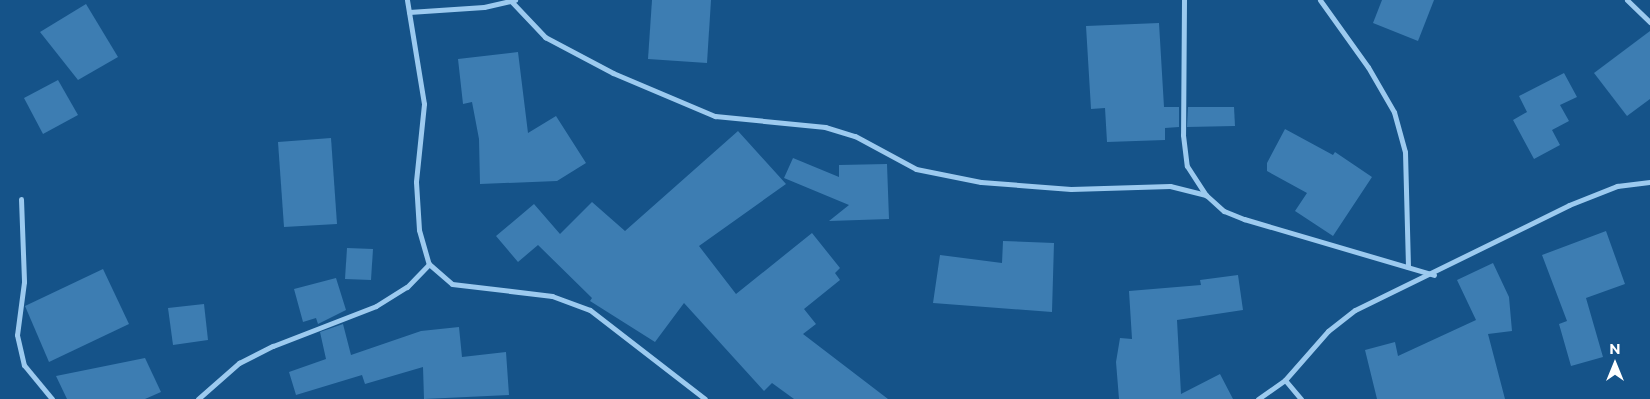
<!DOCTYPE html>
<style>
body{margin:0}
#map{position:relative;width:1650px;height:399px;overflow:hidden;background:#155389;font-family:Montserrat,sans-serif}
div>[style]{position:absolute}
.building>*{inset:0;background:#3d7db2}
.street>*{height:5px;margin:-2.5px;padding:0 2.5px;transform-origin:2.5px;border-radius:2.5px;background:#9ccaef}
span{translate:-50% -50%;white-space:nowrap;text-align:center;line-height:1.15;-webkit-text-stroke:4px #155389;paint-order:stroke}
.north{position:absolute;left:1590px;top:339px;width:50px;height:50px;-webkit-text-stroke:4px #155389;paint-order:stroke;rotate:0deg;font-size:14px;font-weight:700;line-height:20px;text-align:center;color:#fff}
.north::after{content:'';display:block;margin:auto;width:18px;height:22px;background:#fff;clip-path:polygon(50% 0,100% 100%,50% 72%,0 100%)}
</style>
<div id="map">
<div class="building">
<div style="clip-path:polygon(652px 0,711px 0,707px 63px,648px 59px)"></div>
<div style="clip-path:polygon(1382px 0,1434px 0,1418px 41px,1373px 23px)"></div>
<div style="clip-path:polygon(86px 4px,118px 57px,78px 80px,40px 32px)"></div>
<div style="clip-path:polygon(1159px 23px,1164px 107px,1179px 107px,1179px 127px,1165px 128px,1165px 140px,1107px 142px,1105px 108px,1091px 109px,1086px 26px)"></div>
<div style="clip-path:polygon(1650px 31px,1650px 99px,1627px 116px,1594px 73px)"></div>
<div style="clip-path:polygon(518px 52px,528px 133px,556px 116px,586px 163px,557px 181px,480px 184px,479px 139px,472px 102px,463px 104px,458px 59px)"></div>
<div style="clip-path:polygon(1564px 73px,1577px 97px,1560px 105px,1569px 121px,1552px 130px,1560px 145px,1534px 159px,1513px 120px,1527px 112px,1519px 96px)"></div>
<div style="clip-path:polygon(58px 80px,78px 115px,43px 134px,24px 98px)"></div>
<div style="clip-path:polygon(1188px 107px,1234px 107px,1235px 126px,1187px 127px)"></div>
<div style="clip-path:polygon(1285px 129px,1333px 155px,1335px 152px,1372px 177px,1333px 236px,1295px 211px,1307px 193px,1267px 171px,1267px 163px)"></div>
<div style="clip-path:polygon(738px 131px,786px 184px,699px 246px,736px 294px,812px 233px,840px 268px,835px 273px,840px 280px,804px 309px,816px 324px,803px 334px,888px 399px,794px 399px,772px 383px,764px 391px,684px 303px,655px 342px,590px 301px,592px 298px,538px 245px,518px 262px,496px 236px,534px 204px,560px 234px,592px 202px,625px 231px)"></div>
<div style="clip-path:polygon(331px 138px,337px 224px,284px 227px,278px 142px)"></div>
<div style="clip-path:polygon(793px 158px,839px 177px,839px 165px,887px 164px,889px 219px,829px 221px,849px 205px,784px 178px)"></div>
<div style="clip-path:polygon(1606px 231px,1625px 284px,1586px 298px,1603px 357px,1571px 366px,1559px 324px,1567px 321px,1542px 255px)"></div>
<div style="clip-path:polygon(1003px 241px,1054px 243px,1052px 312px,933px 303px,940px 255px,1002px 263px)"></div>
<div style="clip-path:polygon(347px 248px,373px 249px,371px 280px,345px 279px)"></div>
<div style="clip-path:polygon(1493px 263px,1509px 297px,1512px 331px,1488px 334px,1505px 399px,1377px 399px,1365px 350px,1395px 342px,1398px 356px,1476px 320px,1457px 280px)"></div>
<div style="clip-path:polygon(103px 269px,129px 324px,49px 362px,25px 306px)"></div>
<div style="clip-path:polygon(1238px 275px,1243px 310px,1177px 320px,1181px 394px,1220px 374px,1233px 399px,1119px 399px,1116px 362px,1120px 338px,1132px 339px,1129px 291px,1201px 285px,1200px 280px)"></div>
<div style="clip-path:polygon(336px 278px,346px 310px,318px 324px,316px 318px,303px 322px,294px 289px)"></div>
<div style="clip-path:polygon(204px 304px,208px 340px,173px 345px,168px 308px)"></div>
<div style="clip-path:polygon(343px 324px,351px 355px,421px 331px,459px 327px,462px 357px,506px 352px,509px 395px,424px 399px,423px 367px,365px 384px,362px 375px,296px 395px,289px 372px,326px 359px,320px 332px)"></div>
<div style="clip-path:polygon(145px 358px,161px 392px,145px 399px,67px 399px,56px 376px)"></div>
</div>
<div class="street">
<div style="left:407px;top:0;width:105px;rotate:80.7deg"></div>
<div style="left:424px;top:104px;width:78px;rotate:95.9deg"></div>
<div style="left:416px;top:182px;width:48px;rotate:86.4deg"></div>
<div style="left:419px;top:230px;width:35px;rotate:74deg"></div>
<div style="left:429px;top:264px;width:30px;rotate:41deg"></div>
<div style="left:452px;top:284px;width:101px;rotate:6.8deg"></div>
<div style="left:552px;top:296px;width:40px;rotate:20.2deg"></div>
<div style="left:590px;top:310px;width:145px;rotate:37.7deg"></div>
<div style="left:1184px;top:0;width:135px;rotate:90.4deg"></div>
<div style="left:1183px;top:135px;width:31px;rotate:83deg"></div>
<div style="left:1187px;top:166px;width:35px;rotate:57deg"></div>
<div style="left:1206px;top:195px;width:24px;rotate:42deg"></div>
<div style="left:1224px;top:211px;width:22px;rotate:22deg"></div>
<div style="left:1244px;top:219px;width:198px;rotate:16.4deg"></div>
<div style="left:1320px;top:0;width:82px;rotate:54.4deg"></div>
<div style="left:1368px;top:67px;width:52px;rotate:60deg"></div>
<div style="left:1394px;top:112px;width:41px;rotate:74.6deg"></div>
<div style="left:1405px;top:152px;width:115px;rotate:88.5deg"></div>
<div style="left:1627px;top:0;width:32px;rotate:44deg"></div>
<div style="left:511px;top:1px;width:50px;rotate:46.6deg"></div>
<div style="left:545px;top:37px;width:77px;rotate:27.9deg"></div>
<div style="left:613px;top:73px;width:111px;rotate:22.9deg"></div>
<div style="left:715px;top:116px;width:111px;rotate:5.7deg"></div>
<div style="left:825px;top:127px;width:31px;rotate:17deg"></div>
<div style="left:855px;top:136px;width:69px;rotate:28.4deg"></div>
<div style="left:916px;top:169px;width:66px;rotate:11.3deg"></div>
<div style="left:981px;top:182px;width:90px;rotate:4.4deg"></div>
<div style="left:1071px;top:189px;width:99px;rotate:-1.7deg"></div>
<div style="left:1170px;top:186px;width:37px;rotate:14deg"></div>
<div style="left:409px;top:12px;width:75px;rotate:-3.8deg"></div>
<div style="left:484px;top:7px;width:32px;rotate:-13deg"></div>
<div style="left:21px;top:199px;width:83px;rotate:87.9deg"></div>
<div style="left:24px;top:282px;width:53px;rotate:97.5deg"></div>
<div style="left:17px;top:335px;width:31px;rotate:77deg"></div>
<div style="left:24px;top:365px;width:44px;rotate:50.5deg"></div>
<div style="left:1285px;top:380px;width:25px;rotate:50deg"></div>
<div style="left:198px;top:399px;width:55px;rotate:-41.3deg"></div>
<div style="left:239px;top:363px;width:38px;rotate:-27deg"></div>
<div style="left:273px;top:346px;width:110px;rotate:-21.2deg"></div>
<div style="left:376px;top:306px;width:36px;rotate:-32deg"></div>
<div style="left:407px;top:287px;width:32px;rotate:-46deg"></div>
<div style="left:1258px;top:399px;width:33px;rotate:-35deg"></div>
<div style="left:1285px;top:380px;width:65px;rotate:-48.7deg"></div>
<div style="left:1328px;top:331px;width:34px;rotate:-38deg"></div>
<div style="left:1355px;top:310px;width:238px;rotate:-26.1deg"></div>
<div style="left:1569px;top:205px;width:52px;rotate:-21.6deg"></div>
<div style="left:1617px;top:186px;width:33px;rotate:-7deg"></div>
</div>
<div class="north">N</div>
</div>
